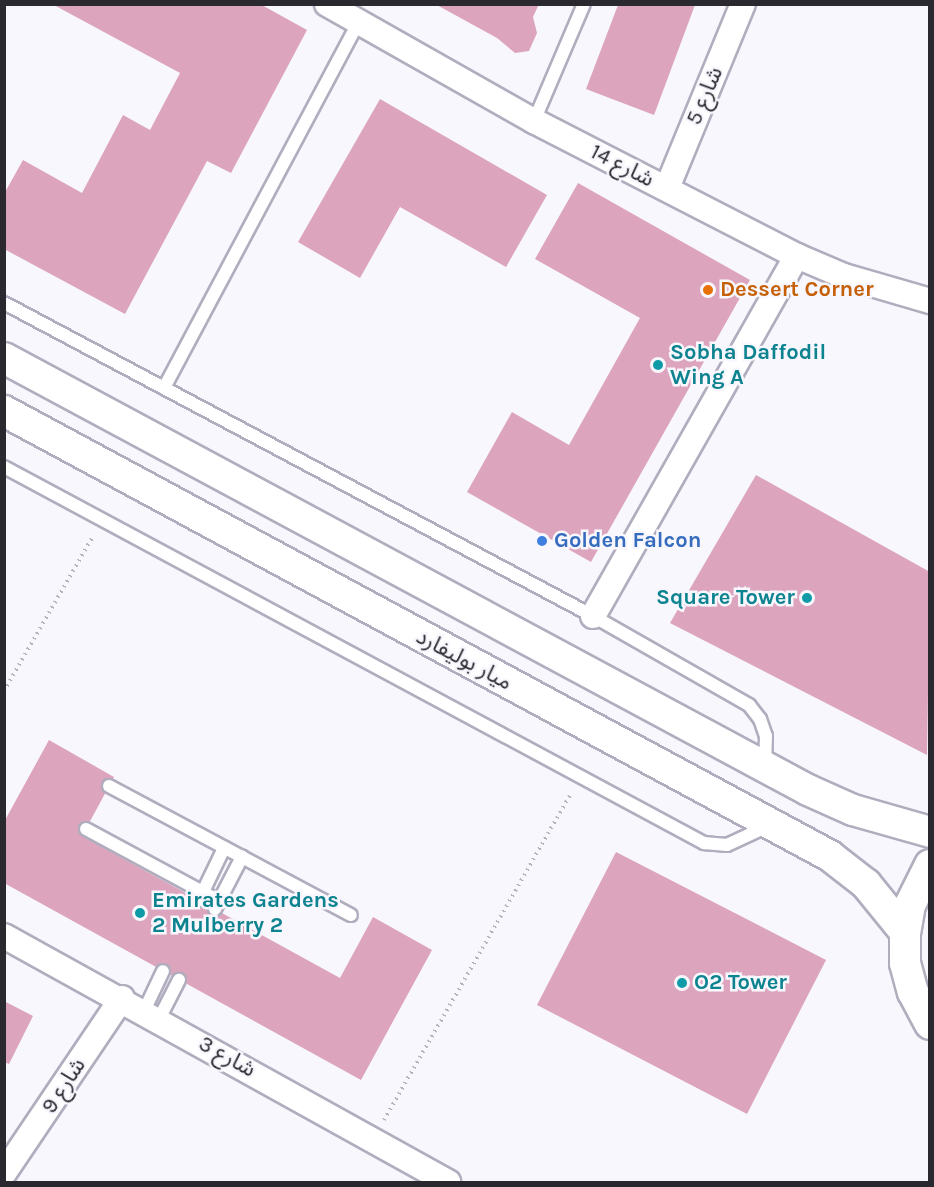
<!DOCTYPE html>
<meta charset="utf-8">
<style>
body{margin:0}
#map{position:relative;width:934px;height:1187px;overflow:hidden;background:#f8f7fe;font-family:Karla,"Noto Sans Arabic",sans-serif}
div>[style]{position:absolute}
.building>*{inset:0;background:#dca5bd}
.path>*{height:4px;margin-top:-2px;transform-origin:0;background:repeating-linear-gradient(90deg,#b3b2b9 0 1.5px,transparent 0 6px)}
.roads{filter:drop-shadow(2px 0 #b1adbe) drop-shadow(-2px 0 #b1adbe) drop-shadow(0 2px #b1adbe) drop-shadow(0 -2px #b1adbe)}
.service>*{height:12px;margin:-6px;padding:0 6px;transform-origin:6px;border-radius:6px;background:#fff}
.minor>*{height:24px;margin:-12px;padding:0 12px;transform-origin:12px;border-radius:12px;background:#fff}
.tertiary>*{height:30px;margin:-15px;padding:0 15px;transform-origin:15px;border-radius:15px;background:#fff}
.dots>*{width:16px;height:16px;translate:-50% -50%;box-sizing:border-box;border:3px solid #f8f7fe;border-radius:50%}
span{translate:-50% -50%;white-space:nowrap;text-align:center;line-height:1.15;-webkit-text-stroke:5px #f8f7fe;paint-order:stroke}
.street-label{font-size:22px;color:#2a292f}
.food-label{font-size:22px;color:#c56008;font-weight:700}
.left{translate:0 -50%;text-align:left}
.culture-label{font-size:22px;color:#0d838f;font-weight:700}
.right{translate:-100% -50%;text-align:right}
.shop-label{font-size:22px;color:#366cbe;font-weight:700}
.frame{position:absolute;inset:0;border:6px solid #2a292f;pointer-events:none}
</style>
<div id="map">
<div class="building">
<div style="clip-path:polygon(52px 4px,260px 4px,307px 30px,231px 173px,207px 161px,125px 314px,4px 249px,4px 194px,23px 160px,82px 193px,123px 115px,150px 130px,180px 73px)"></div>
<div style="clip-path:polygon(435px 4px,539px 4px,533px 17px,537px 33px,529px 51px,515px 53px,497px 38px)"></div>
<div style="clip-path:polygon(618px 5px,695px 5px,654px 115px,586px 89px)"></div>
<div style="clip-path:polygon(380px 99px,547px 195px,506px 267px,400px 207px,360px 278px,298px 242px)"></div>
<div style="clip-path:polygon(578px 183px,750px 280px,591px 562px,467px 492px,512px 412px,569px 445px,640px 318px,535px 259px)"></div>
<div style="clip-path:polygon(756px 475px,930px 572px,927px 755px,670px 623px)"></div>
<div style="clip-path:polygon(49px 740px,114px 777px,82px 836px,340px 978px,373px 917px,432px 950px,361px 1080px,4px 883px,4px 822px)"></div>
<div style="clip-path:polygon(616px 852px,826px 960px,747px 1114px,537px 1005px)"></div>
<div style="clip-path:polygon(4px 1001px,33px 1016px,9px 1064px,4px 1062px)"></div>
</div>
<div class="path">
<div style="left:4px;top:691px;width:179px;rotate:-60.1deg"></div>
<div style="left:384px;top:1120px;width:377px;rotate:-60.2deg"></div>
</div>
<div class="roads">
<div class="service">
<div style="left:534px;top:121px;width:127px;rotate:-66.9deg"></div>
<div style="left:4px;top:303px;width:667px;rotate:27.99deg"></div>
<div style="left:593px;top:616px;width:180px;rotate:29.7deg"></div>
<div style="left:749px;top:705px;width:18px;rotate:52deg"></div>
<div style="left:760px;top:719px;width:18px;rotate:71deg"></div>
<div style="left:766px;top:736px;width:30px;rotate:92deg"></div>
<div style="left:164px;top:388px;width:415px;rotate:-62deg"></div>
<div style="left:4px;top:467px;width:795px;rotate:28.24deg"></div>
<div style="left:704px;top:843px;width:23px;rotate:5deg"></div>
<div style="left:727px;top:845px;width:45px;rotate:-24.9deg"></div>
<div style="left:109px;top:786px;width:274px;rotate:28.1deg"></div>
<div style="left:86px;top:829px;width:151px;rotate:28.4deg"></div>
<div style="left:199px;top:900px;width:58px;rotate:-64.3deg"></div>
<div style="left:215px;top:909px;width:59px;rotate:-62.6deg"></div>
<div style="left:144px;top:1011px;width:44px;rotate:-64.6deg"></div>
<div style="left:159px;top:1019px;width:44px;rotate:-62.9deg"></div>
</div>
<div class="minor">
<div style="left:327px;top:4px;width:238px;rotate:29.5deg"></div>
<div style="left:534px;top:121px;width:296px;rotate:27.2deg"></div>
<div style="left:797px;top:256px;width:51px;rotate:23.1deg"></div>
<div style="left:844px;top:276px;width:90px;rotate:16.2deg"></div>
<div style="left:667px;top:188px;width:199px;rotate:-67.6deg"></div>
<div style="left:593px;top:616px;width:414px;rotate:-60.5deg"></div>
<div style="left:4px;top:936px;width:508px;rotate:28.99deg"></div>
<div style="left:4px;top:1173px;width:211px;rotate:-56deg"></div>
</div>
<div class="tertiary">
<div style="left:4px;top:358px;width:913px;rotate:28.25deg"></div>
<div style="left:808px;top:790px;width:49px;rotate:24deg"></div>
<div style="left:853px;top:810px;width:80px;rotate:15.9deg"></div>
<div style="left:4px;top:411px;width:938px;rotate:28.31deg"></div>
<div style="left:830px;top:856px;width:46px;rotate:37.9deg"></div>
<div style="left:866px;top:884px;width:62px;rotate:50.9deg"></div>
<div style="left:930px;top:865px;width:45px;rotate:116.6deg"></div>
<div style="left:910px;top:905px;width:27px;rotate:100deg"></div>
<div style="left:905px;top:932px;width:31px;rotate:90deg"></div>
<div style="left:905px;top:963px;width:30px;rotate:75deg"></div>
<div style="left:913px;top:992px;width:36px;rotate:62deg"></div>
</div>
</div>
<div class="dots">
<div style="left:708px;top:290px;background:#e8710a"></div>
<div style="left:658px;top:365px;background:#0f9aa8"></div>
<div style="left:542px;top:541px;background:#3f7fe0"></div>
<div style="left:807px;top:598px;background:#0f9aa8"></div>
<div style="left:140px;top:913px;background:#0f9aa8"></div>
<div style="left:682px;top:983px;background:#0f9aa8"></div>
</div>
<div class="street-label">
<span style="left:705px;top:96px;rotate:-67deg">شارع 5</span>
<span style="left:622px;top:166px;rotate:27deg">شارع 14</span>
<span style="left:464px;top:660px;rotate:28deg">ميار بوليفارد</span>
<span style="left:227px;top:1057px;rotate:29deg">شارع 3</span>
<span style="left:64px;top:1086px;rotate:-57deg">شارع 9</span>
</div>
<div class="food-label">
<span class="left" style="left:720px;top:290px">Dessert Corner</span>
</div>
<div class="culture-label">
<span class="left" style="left:670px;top:365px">Sobha Daffodil<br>Wing A</span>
<span class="right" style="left:795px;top:598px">Square Tower</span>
<span class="left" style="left:152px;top:913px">Emirates Gardens<br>2 Mulberry 2</span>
<span class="left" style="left:694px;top:983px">O2 Tower</span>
</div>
<div class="shop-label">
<span class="left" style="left:554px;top:541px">Golden Falcon</span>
</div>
<div class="frame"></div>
</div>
